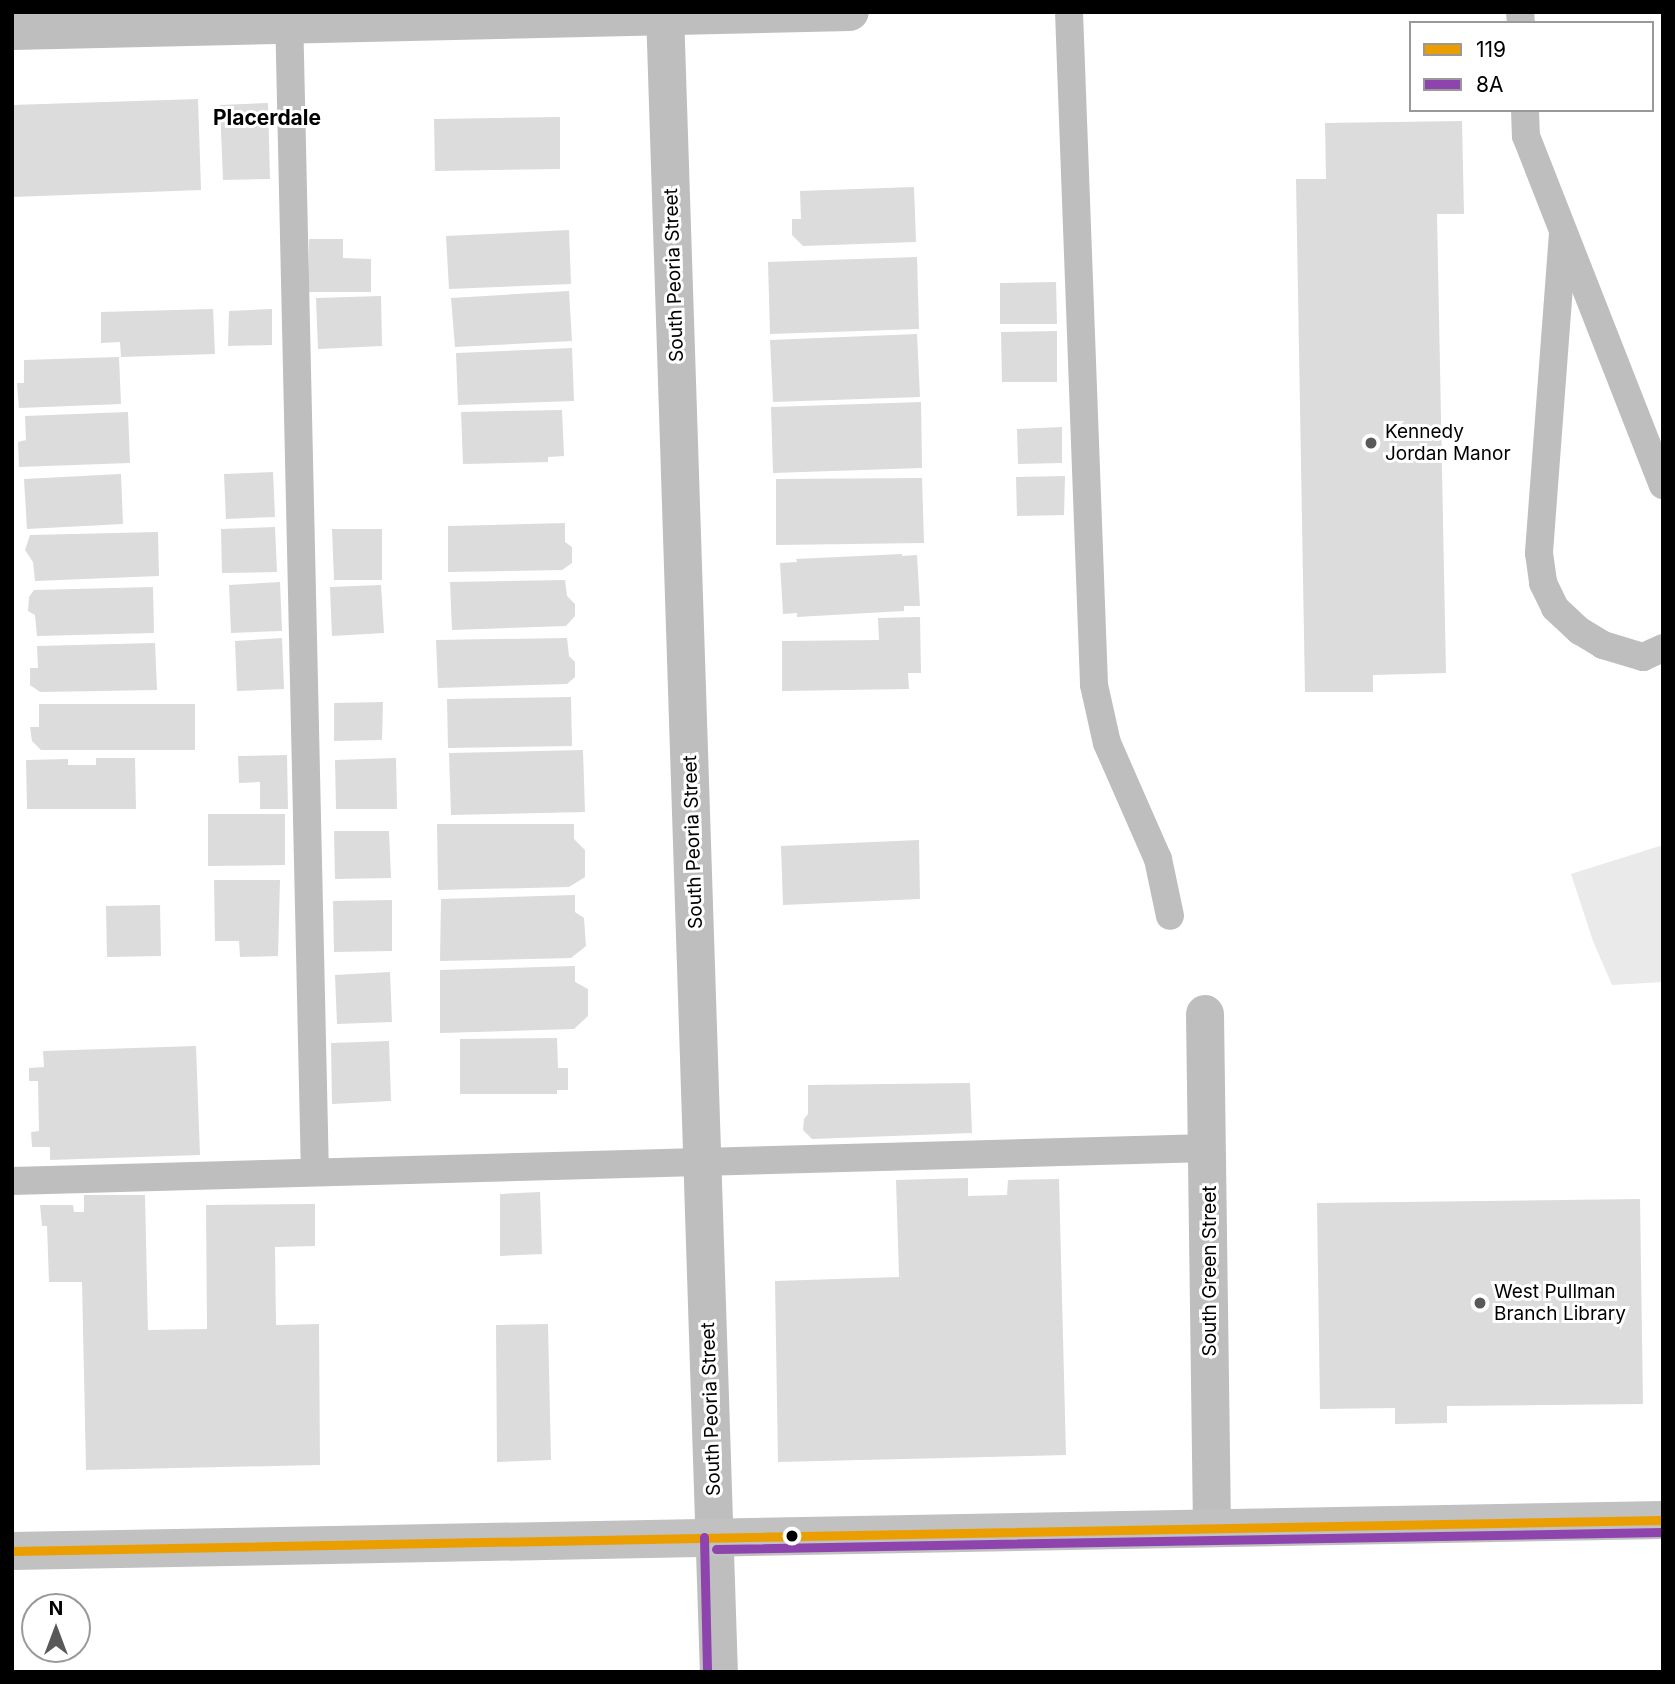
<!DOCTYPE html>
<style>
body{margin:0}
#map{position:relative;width:1675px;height:1684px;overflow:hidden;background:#fff;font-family:Inter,sans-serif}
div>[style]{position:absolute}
.green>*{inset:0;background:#eaeaea}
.building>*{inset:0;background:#dcdcdc}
.lane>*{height:28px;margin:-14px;padding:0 14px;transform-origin:14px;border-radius:14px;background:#bebebe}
.street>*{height:38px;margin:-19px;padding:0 19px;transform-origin:19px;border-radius:19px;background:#bebebe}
.secondary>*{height:38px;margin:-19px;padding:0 19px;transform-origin:19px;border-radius:19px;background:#c1c1c1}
.bus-1>*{height:9px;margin:-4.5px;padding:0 4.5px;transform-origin:4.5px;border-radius:4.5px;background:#eb9e00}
.bus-2>*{height:9px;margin:-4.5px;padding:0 4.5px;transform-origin:4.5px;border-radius:4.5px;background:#8e44ad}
.dots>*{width:19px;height:19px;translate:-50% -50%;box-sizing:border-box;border:4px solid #fff;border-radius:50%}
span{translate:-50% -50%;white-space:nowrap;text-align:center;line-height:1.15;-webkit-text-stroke:6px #fff;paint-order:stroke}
.street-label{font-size:19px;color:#000}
.poi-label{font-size:19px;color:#000}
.left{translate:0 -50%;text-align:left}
.neighbourhood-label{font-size:21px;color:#000;font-weight:700}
.frame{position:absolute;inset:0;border:14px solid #000;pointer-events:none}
.legend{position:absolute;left:1409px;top:21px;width:245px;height:91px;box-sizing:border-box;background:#fff;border:2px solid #999;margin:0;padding:9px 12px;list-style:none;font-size:21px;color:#000}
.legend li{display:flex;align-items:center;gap:14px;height:35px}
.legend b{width:35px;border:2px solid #999}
.north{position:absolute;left:21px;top:1593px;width:70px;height:70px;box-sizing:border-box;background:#fff;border:2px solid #999;border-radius:50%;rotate:0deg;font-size:19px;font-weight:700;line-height:28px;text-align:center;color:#000}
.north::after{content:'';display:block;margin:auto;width:24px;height:32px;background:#595959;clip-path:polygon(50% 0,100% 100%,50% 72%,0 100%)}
</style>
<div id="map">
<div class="green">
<div style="clip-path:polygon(1663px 845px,1663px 982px,1612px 985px,1593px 941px,1571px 874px)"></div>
</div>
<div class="building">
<div style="clip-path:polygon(198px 99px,201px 190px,12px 197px,12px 105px)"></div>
<div style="clip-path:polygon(268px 103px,270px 179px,223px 180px,220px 105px)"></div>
<div style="clip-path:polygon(560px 117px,560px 169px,435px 171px,434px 119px)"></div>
<div style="clip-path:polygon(1462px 121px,1464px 214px,1437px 214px,1446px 673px,1373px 675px,1373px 692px,1305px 692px,1296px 179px,1326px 179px,1325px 123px)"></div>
<div style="clip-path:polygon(914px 187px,916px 242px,803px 246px,792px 235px,792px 219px,801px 219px,800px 191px)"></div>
<div style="clip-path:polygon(569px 230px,571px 284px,449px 289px,446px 236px)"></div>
<div style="clip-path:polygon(309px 239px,343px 239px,343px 258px,371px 259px,371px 292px,308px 292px)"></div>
<div style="clip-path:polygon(917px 257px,919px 329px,770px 334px,768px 262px)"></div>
<div style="clip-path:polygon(1056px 282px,1057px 324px,1000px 324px,1000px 283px)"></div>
<div style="clip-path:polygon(569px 291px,572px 341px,455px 347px,451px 298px)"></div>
<div style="clip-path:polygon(381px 296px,382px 346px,318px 349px,316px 298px)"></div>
<div style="clip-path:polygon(213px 309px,215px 354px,121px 357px,120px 342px,101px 343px,101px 312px)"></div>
<div style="clip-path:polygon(272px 309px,272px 345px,228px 346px,229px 311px)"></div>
<div style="clip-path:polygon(1057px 331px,1057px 382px,1002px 382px,1001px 332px)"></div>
<div style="clip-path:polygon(917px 334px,920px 397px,773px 402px,770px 340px)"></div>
<div style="clip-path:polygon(572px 348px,574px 401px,458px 405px,456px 353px)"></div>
<div style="clip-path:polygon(119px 357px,121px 404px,19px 408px,17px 383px,24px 383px,24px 360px)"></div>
<div style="clip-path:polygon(921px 402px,922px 468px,773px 473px,771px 407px)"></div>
<div style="clip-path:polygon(562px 410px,564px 456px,548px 457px,548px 462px,463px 464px,461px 412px)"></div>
<div style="clip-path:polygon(128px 412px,130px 463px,19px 467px,18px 442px,26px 440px,25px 416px)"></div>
<div style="clip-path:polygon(1062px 427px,1062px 463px,1018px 464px,1017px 429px)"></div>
<div style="clip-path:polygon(273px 472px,275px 517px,226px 519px,224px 474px)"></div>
<div style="clip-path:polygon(121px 474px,123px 524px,27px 529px,24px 479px)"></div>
<div style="clip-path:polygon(1065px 476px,1064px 515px,1017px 516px,1016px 477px)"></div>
<div style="clip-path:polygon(922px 478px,924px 543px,776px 545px,776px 479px)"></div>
<div style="clip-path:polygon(565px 523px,565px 542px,572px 547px,572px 563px,562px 570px,448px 572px,448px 526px)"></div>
<div style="clip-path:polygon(275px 527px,277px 572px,222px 573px,221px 529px)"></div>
<div style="clip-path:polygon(332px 529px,382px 529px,382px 580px,334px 580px)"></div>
<div style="clip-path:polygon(158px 532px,159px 576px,35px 581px,33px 562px,25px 550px,30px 535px)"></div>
<div style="clip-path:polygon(902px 554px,902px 556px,917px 555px,920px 606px,904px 606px,904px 611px,797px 617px,797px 613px,783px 614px,780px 563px,797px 562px,796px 559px)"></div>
<div style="clip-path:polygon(565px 580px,567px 596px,575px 604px,575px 616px,566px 626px,452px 630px,450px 582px)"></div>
<div style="clip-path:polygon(280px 582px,282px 631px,231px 633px,229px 585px)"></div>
<div style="clip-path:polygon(381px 585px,384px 633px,332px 636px,330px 587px)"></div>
<div style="clip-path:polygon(153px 587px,154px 633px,37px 636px,35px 615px,28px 611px,29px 597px,34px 590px)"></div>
<div style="clip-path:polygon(920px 617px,921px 673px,908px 673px,909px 689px,782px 691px,782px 641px,879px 640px,878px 618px)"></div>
<div style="clip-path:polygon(282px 638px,284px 689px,237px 691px,235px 641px)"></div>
<div style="clip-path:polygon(567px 638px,569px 656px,575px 662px,575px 677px,567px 684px,438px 688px,436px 640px)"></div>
<div style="clip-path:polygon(155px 643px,157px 690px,40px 692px,30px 685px,30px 668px,38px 668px,37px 646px)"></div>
<div style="clip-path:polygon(571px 697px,572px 746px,448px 748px,447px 699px)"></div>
<div style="clip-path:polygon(383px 702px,382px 740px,334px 741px,334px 703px)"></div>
<div style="clip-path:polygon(39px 704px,195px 704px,195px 750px,41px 750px,32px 741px,30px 727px,39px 727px)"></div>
<div style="clip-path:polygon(583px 750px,585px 812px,451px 815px,449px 753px)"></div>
<div style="clip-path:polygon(287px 755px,288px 809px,260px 809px,260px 782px,239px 783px,238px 756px)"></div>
<div style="clip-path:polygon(96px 758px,135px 758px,136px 809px,27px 809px,26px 760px,68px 759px,68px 765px,96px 765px)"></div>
<div style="clip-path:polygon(396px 758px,397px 809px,336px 809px,335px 760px)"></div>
<div style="clip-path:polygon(208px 814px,285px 814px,285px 865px,208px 866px)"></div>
<div style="clip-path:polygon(437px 824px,574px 824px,574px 839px,585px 850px,585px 877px,569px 887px,438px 890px)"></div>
<div style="clip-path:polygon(334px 831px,389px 831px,391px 878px,335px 879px)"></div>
<div style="clip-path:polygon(919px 840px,920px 899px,783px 905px,781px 846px)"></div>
<div style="clip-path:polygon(214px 880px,280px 880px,278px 956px,240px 957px,239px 941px,215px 941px)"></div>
<div style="clip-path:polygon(575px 895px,575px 912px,584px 918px,586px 946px,571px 958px,440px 961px,441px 899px)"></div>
<div style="clip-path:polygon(392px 900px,392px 951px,334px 952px,333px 901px)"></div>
<div style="clip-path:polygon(160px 905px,161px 956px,107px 957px,106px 906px)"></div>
<div style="clip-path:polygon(575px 966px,575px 982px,588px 989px,588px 1016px,574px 1029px,440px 1033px,440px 970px)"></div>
<div style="clip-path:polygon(390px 972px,392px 1022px,337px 1024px,335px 975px)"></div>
<div style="clip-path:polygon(557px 1038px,558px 1068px,568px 1068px,568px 1090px,557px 1090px,557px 1094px,460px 1094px,460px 1039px)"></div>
<div style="clip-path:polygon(389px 1041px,391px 1101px,332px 1104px,331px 1043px)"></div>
<div style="clip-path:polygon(196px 1046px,200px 1155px,50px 1160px,50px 1147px,32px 1147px,31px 1132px,39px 1131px,38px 1081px,29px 1081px,29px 1068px,44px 1067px,43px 1051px)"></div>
<div style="clip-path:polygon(970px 1083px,972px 1133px,812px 1139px,803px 1130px,804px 1119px,808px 1114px,808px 1085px)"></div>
<div style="clip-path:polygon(968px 1178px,968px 1196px,1007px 1195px,1008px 1180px,1059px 1179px,1066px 1455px,778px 1462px,775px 1281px,899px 1277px,896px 1180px)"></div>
<div style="clip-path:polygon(540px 1192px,542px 1254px,500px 1256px,500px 1194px)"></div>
<div style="clip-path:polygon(84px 1195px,145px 1195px,148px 1330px,207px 1329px,206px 1205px,315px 1204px,315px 1246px,275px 1247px,276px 1325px,319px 1324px,320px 1465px,86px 1470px,82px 1282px,49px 1282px,47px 1226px,42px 1226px,40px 1205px,73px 1205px,74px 1212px,84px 1212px)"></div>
<div style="clip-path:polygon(1640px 1199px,1643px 1404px,1447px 1406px,1447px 1423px,1395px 1424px,1395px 1408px,1320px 1409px,1317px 1203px)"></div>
<div style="clip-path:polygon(548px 1324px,551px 1460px,497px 1462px,496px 1325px)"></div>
</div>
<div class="lane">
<div style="left:289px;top:12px;width:1160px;rotate:88.72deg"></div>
<div style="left:1069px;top:12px;width:673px;rotate:87.87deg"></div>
<div style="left:1094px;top:685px;width:59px;rotate:77.4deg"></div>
<div style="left:1107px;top:743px;width:127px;rotate:66.3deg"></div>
<div style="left:1158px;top:859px;width:58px;rotate:78.1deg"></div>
<div style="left:1520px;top:12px;width:11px;rotate:85deg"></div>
<div style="left:1525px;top:110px;width:26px;rotate:88deg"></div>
<div style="left:1526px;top:136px;width:375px;rotate:68.6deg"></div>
<div style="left:1563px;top:233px;width:321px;rotate:94.3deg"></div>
<div style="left:1539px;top:553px;width:30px;rotate:82deg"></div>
<div style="left:1543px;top:583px;width:28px;rotate:64deg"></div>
<div style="left:1555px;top:608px;width:34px;rotate:43deg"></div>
<div style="left:1580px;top:631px;width:27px;rotate:31deg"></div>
<div style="left:1603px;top:645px;width:42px;rotate:16.7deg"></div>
<div style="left:1643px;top:657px;width:22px;rotate:-24deg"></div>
<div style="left:12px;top:1181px;width:1197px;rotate:-1.58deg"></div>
</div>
<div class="street">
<div style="left:665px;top:12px;width:1661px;rotate:88.14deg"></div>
<div style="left:12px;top:31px;width:838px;rotate:-1.3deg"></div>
<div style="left:1205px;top:1014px;width:513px;rotate:89.22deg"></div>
</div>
<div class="secondary">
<div style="left:12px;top:1551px;width:1651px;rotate:-1.08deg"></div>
</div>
<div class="bus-1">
<div style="left:12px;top:1551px;width:1651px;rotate:-1.08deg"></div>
</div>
<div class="bus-2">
<div style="left:704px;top:1537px;width:135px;rotate:88.7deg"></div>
<div style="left:716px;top:1549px;width:947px;rotate:-1.03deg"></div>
</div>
<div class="dots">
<div style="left:1371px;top:443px;background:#595959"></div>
<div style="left:1480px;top:1303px;background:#595959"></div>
<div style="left:792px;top:1536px;background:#000"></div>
</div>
<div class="street-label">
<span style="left:674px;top:275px;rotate:-92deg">South Peoria Street</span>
<span style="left:693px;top:842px;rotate:-92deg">South Peoria Street</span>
<span style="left:1210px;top:1271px;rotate:-90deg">South Green Street</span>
<span style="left:711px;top:1409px;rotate:-92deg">South Peoria Street</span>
</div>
<div class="poi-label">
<span class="left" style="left:1385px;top:443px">Kennedy<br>Jordan Manor</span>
<span class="left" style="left:1494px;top:1303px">West Pullman<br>Branch Library</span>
</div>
<div class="neighbourhood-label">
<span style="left:267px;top:118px">Placerdale</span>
</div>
<div class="frame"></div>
<ul class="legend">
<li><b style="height:9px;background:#eb9e00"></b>119</li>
<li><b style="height:9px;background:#8e44ad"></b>8A</li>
</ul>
<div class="north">N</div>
</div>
